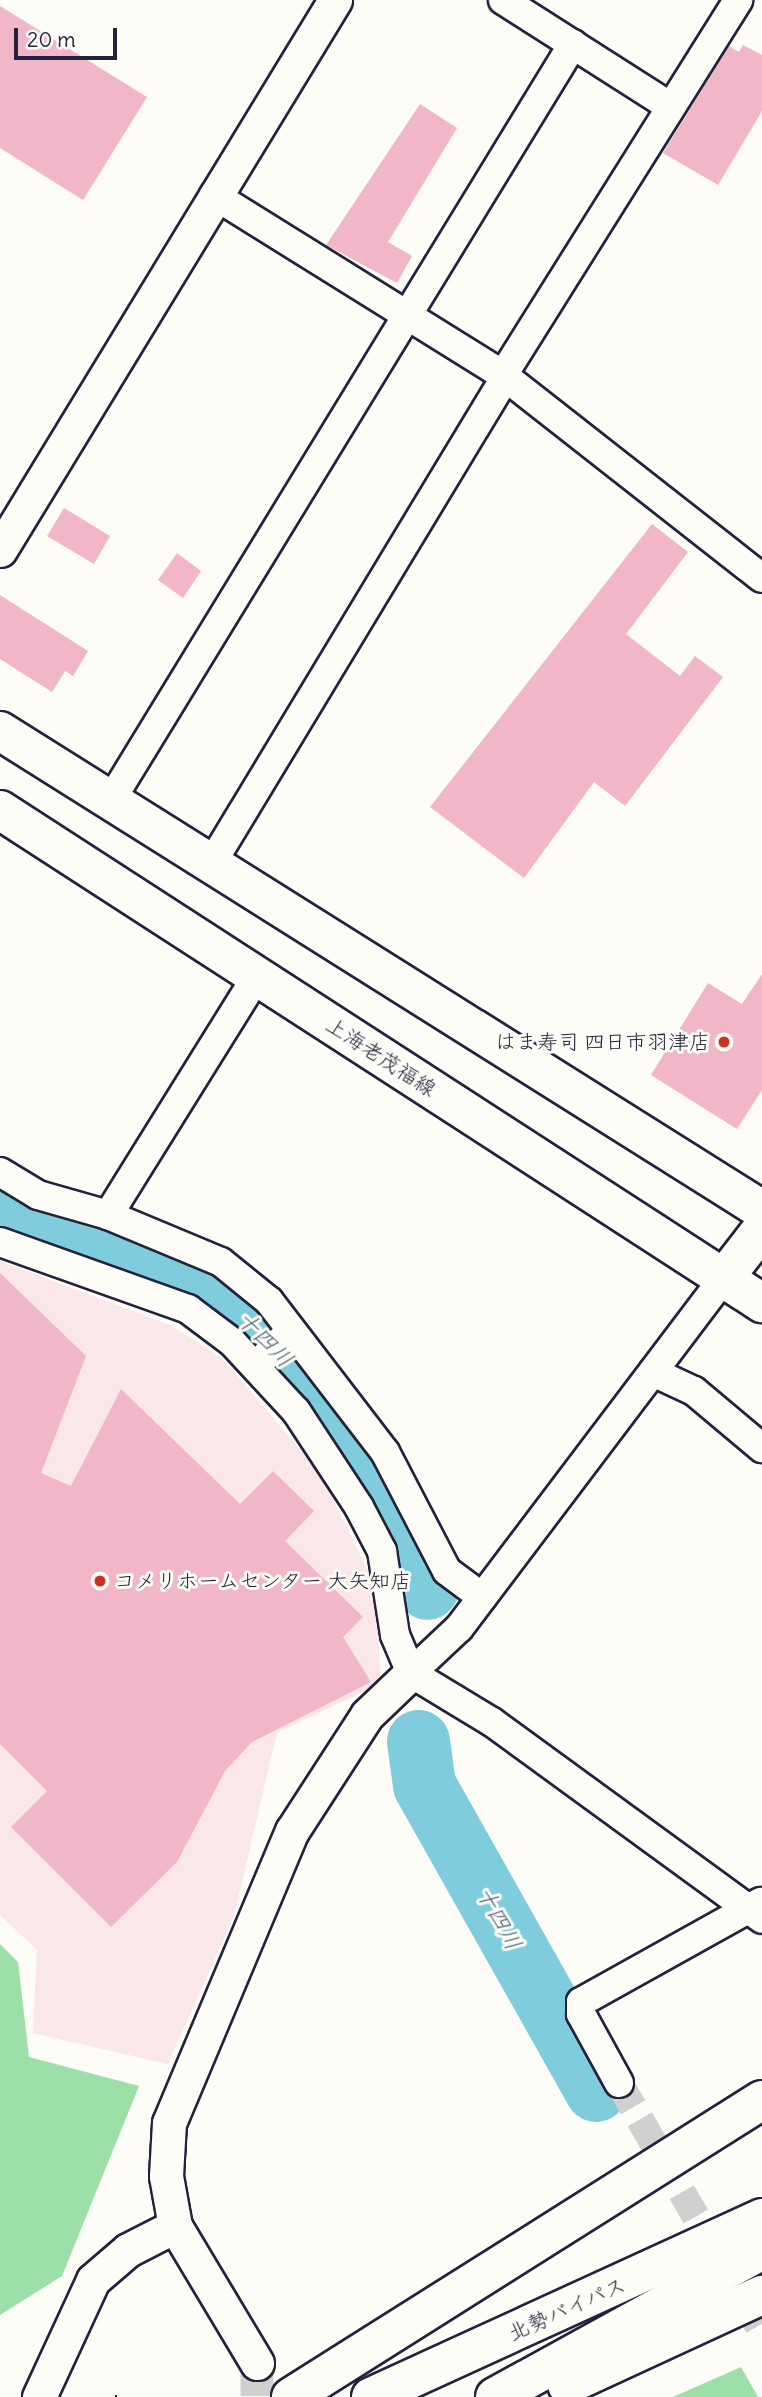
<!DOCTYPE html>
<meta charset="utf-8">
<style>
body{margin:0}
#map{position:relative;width:762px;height:2397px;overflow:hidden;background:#fdfcf7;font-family:Delius,"Klee One",sans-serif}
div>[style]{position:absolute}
.built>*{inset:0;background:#f9e7e9}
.green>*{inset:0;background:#9ddfa9}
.river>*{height:63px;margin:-31.5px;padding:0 31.5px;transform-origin:31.5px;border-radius:31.5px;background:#7fcddc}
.building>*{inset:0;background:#f1b7c8}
.minor-tunnel>*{height:28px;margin-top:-14px;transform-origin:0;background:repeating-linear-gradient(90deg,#d1d0d1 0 28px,transparent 0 42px)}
.tertiary-tunnel>*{height:33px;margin-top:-16.5px;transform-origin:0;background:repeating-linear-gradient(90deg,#d1d0d1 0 33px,transparent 0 50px)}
.path>*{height:4.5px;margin-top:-2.25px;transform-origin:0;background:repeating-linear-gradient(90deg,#22223b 0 2px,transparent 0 7px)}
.roads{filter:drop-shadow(2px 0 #22223b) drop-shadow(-2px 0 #22223b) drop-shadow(0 2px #22223b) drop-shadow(0 -2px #22223b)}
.minor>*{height:28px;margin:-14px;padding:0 14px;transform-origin:14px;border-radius:14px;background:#fdfcf7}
.tertiary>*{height:33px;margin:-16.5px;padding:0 16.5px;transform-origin:16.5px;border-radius:16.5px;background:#fdfcf7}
.primary>*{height:38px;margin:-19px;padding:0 19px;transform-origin:19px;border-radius:19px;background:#fdfcf7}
.trunk>*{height:38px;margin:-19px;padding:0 19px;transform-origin:19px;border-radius:19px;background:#fdfcf7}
.dots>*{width:19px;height:19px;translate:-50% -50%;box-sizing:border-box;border:4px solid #fdfcf7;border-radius:50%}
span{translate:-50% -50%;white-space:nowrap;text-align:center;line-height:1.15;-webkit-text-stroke:6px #fdfcf7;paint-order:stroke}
.poi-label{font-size:21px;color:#22223b}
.right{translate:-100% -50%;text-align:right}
.left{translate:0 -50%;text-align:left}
.street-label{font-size:21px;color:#22223b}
.water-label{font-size:23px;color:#435e73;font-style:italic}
.scale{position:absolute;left:14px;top:28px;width:103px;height:32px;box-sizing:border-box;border:4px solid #22223b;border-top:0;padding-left:9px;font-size:21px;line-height:24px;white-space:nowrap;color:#22223b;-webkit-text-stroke:5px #fdfcf7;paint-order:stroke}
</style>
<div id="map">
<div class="built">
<div style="clip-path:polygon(0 1261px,170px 1325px,222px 1358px,320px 1473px,377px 1589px,380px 1677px,374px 1687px,277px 1732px,234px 1916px,168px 2064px,33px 2033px,37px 1950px,0 1915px)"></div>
</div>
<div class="green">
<div style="clip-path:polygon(0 1944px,18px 1962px,29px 2057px,139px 2086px,62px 2276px,0 2315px)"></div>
<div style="clip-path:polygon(741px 2367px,758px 2397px,673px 2397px)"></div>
</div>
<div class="river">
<div style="left:0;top:1208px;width:210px;rotate:20.1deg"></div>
<div style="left:197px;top:1280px;width:56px;rotate:37.1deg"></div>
<div style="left:242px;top:1314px;width:109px;rotate:46.5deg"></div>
<div style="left:317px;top:1393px;width:61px;rotate:52.9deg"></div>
<div style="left:354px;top:1442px;width:163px;rotate:63.4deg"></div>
<div style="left:418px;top:1741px;width:44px;rotate:82.2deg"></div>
<div style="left:424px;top:1785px;width:350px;rotate:60.6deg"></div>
</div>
<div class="building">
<div style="clip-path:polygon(0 6px,147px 97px,83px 200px,0 148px)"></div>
<div style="clip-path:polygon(743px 45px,762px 55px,762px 111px,718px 185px,663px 153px,729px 46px,739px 52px)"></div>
<div style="clip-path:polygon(420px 104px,457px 128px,388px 242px,412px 256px,397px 283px,326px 245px)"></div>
<div style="clip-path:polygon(64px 508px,110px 536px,94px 564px,47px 536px)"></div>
<div style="clip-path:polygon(652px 524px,688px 552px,626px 634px,680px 676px,695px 656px,723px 677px,625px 806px,594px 782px,524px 878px,430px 807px)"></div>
<div style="clip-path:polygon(177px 553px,201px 571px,183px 598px,158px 580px)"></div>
<div style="clip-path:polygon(0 595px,88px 651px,73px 676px,65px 671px,52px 692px,0 659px)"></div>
<div style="clip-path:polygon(762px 974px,762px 1090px,737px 1129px,651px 1075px,708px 983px,742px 1004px)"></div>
<div style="clip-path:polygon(0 1273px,86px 1356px,41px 1473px,71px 1486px,121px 1389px,240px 1504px,273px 1471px,314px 1511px,285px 1541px,363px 1617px,343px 1637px,371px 1682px,252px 1742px,225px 1771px,177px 1862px,111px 1927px,11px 1827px,47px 1791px,0 1744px)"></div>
</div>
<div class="minor-tunnel">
<div style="left:619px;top:2083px;width:287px;rotate:60.1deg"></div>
</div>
<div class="tertiary-tunnel">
<div style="left:257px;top:2363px;width:34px;rotate:90deg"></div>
</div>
<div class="path">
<div style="left:115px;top:2397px;width:6px"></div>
</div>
<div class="roads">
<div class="minor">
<div style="left:503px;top:0;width:199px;rotate:32.5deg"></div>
<div style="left:214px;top:195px;width:340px;rotate:31.9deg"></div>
<div style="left:503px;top:375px;width:329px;rotate:38.1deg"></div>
<div style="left:503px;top:375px;width:443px;rotate:-57.9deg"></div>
<div style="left:111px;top:800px;width:886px;rotate:-58.57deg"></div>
<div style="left:210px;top:866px;width:567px;rotate:-58.86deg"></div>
<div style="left:257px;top:976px;width:282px;rotate:121.9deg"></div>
<div style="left:108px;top:1215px;width:122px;rotate:22.6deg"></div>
<div style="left:221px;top:1262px;width:62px;rotate:39.1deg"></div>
<div style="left:269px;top:1301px;width:190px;rotate:52.5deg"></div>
<div style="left:385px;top:1452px;width:134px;rotate:62.5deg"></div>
<div style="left:447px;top:1571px;width:44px;rotate:36.6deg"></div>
<div style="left:0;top:1172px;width:44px;rotate:31.2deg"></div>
<div style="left:38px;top:1195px;width:73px;rotate:15.9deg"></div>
<div style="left:0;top:1242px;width:200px;rotate:19.6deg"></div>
<div style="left:188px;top:1309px;width:55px;rotate:36.9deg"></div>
<div style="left:232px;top:1342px;width:94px;rotate:47.2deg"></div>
<div style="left:296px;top:1411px;width:115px;rotate:56.7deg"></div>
<div style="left:359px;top:1507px;width:50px;rotate:62.4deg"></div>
<div style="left:382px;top:1551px;width:85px;rotate:81.2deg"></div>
<div style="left:395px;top:1635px;width:41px;rotate:67.2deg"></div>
<div style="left:411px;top:1673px;width:95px;rotate:31.2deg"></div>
<div style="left:492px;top:1722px;width:334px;rotate:36.1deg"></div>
<div style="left:256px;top:1366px;width:50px;rotate:-45.8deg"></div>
<div style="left:653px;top:1372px;width:45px;rotate:24.9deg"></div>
<div style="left:694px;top:1391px;width:89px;rotate:40deg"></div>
<div style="left:411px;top:1673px;width:66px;rotate:-43.2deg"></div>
<div style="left:459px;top:1628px;width:439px;rotate:-52.9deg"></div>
<div style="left:619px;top:2083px;width:79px;rotate:-118.8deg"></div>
<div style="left:581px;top:2014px;width:12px;rotate:-90deg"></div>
<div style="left:581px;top:2002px;width:206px;rotate:-29.1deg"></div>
</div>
<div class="tertiary">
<div style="left:0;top:550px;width:644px;rotate:-58.65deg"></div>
<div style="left:257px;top:2363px;width:160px;rotate:-120.9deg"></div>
<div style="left:175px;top:2226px;width:51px;rotate:-100.2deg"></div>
<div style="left:166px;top:2176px;width:53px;rotate:-86.8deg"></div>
<div style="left:169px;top:2123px;width:317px;rotate:-67.2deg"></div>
<div style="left:292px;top:1831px;width:138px;rotate:-57.1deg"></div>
<div style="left:367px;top:1715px;width:61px;rotate:-43.7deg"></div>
<div style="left:39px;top:2397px;width:129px;rotate:-65.2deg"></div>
<div style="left:93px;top:2280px;width:46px;rotate:-40.6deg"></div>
<div style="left:128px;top:2250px;width:53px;rotate:-27.1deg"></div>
</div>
<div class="primary">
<div style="left:0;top:731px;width:900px;rotate:32.15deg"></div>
<div style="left:0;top:810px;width:908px;rotate:32.9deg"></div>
<div style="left:724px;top:1278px;width:62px;rotate:-52.2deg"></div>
</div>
<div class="trunk">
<div style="left:567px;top:2385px;width:215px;rotate:-24.8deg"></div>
<div style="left:291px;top:2397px;width:557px;rotate:-32.23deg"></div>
<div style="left:371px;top:2397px;width:430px;rotate:-24.6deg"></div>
<div style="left:495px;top:2397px;width:305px;rotate:-28.8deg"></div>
</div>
</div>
<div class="dots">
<div style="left:724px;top:1042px;background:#c8321e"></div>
<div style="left:100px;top:1581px;background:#c8321e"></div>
</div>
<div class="poi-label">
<span class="right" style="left:710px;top:1042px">はま寿司 四日市羽津店</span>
<span class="left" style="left:114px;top:1581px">コメリホームセンター 大矢知店</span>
</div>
<div class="street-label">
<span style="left:381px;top:1057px;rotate:33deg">上海老茂福線</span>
<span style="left:567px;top:2309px;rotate:-24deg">北勢バイパス</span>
</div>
<div class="water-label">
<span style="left:265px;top:1339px;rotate:45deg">十四川</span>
<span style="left:499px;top:1918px;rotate:61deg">十四川</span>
</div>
<div class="scale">20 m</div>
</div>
